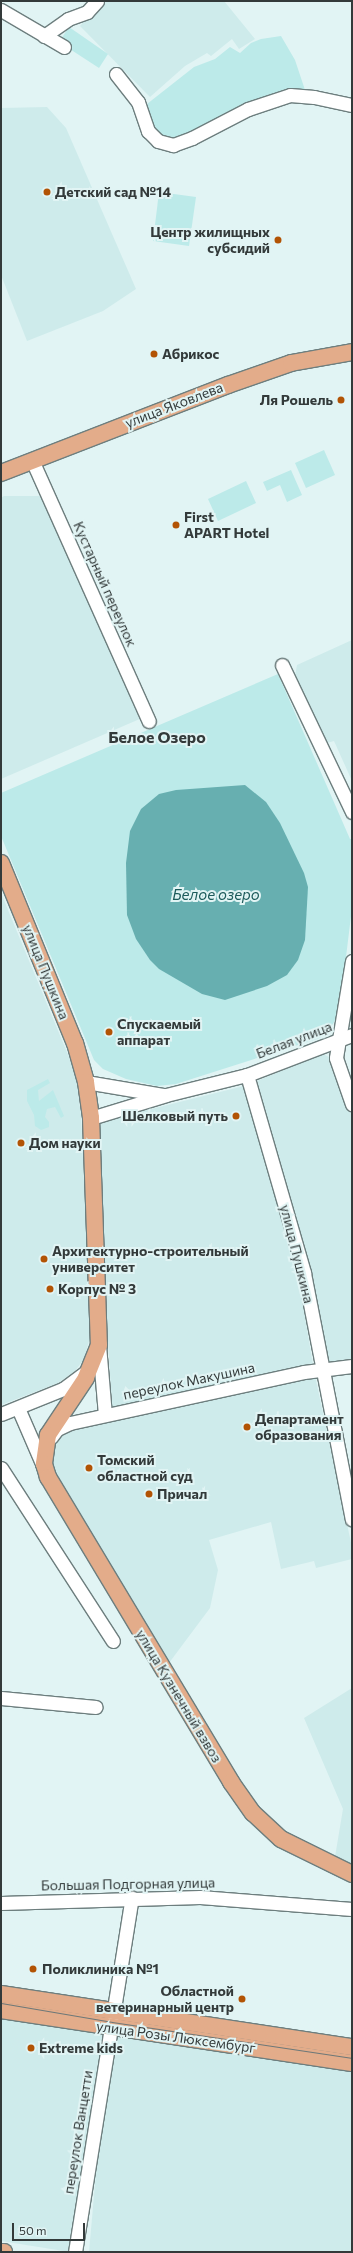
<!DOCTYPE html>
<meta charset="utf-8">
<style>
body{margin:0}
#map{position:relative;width:353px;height:2253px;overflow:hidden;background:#e1f4f4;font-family:Commissioner,sans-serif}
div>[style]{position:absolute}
.built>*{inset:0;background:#ceebeb}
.green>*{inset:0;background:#bceae9}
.water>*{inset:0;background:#67afb0}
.roads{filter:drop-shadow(1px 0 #6d7e7e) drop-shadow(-1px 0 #6d7e7e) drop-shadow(0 1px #6d7e7e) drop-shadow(0 -1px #6d7e7e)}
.minor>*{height:13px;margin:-6.5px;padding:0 6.5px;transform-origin:6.5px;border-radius:6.5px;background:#fff}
.major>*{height:16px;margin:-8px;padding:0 8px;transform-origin:8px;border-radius:8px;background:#e3ac8a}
.tram>*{height:1px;margin:-0.5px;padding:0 0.5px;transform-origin:0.5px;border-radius:0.5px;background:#6d7878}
.dots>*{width:11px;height:11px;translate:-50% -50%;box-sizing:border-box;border:2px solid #e1f4f4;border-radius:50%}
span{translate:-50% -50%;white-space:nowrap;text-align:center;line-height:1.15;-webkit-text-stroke:4px #e1f4f4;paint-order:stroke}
.poi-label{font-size:14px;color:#333a3a;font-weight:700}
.left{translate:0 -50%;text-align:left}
.right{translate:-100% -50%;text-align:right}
.street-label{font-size:14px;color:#333a3a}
.water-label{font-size:15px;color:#1d5b5b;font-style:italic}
.quarter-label{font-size:16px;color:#333a3a;font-weight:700}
.frame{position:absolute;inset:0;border:2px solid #333a3a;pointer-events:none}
.scale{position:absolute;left:12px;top:2223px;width:73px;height:18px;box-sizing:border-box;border:2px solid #333a3a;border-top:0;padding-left:5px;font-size:12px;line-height:14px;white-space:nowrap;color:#333a3a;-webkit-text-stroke:3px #e1f4f4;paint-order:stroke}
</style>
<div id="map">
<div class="built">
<div style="clip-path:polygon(101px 1px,224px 1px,255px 39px,239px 49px,232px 39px,211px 56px,207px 53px,185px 66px,150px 97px,80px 26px)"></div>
<div style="clip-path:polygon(47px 107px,66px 128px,136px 289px,103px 311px,27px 341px,1px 275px,1px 108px)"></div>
<div style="clip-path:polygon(4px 496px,42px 496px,142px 718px,1px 779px,1px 498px)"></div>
<div style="clip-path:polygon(352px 640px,352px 781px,334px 741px,327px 743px,295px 676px,297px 665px)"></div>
<div style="clip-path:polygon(1px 893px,76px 1074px,81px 1116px,91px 1334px,84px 1359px,75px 1371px,58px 1383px,1px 1405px)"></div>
<div style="clip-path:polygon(323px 1054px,331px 1058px,352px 1117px,352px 1362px,327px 1366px,310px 1270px,257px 1081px)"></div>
<div style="clip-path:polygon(244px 1086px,298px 1275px,313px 1365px,112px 1408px,100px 1203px,98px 1126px,103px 1121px)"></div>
<div style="clip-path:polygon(315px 1376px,352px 1547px,352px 1559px,316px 1568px,314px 1561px,281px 1569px,271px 1522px,209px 1540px,218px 1570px,210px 1608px,169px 1663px,55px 1474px,51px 1462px,57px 1440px,71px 1428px)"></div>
<div style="clip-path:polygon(352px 1688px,352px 1865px,335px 1857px,343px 1809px,304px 1718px)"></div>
<div style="clip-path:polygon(1px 2013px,105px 2029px,70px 2252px,1px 2241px)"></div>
<div style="clip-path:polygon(116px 2031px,352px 2065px,352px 2252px,89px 2252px,96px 2173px)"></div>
</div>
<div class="green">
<div style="clip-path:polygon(69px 27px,108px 54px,99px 68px,59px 42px)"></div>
<div style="clip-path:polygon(281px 36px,295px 60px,306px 93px,172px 141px,160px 138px,152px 123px,147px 104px,194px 67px,215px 59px,230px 47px,240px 53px,251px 43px,261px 39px)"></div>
<div style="clip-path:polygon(159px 192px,196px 197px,189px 246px,153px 241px)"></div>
<div style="clip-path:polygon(324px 450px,335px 475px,306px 488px,295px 463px)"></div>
<div style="clip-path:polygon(291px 470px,302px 495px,287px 502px,280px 485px,267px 491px,263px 482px)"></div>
<div style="clip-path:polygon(246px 481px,256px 503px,218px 521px,208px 499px)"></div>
<div style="clip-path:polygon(278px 674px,350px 839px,352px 839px,352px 908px,339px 1014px,326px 1035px,317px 1039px,176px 1084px,157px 1086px,126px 1079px,103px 1069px,94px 1060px,1px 836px,1px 793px)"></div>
<div style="clip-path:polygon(48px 1079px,50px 1083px,38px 1090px,39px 1101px,53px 1090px,64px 1116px,61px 1118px,55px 1107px,47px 1109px,45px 1117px,49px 1122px,49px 1127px,41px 1130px,35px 1126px,34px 1115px,27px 1101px,27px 1090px)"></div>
</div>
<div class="water">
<div style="clip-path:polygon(245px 785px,266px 802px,280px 823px,304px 873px,308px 887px,305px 940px,298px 960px,287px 975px,267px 986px,225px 1000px,202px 994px,159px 969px,150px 960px,136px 939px,127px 915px,126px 863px,130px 831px,141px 809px,159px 794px,176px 790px)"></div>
</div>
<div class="roads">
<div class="minor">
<div style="left:1px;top:10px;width:73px;rotate:30.4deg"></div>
<div style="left:44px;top:36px;width:29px;rotate:-35deg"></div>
<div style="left:68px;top:19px;width:20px;rotate:-20deg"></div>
<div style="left:87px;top:12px;width:15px;rotate:-48deg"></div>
<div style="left:116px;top:74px;width:36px;rotate:52deg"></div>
<div style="left:138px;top:102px;width:31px;rotate:71deg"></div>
<div style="left:148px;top:131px;width:14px;rotate:45deg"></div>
<div style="left:158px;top:141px;width:16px;rotate:15deg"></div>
<div style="left:173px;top:145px;width:20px;rotate:-20deg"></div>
<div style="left:192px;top:138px;width:63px;rotate:-27.4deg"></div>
<div style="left:248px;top:109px;width:44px;rotate:-18.4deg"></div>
<div style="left:290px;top:95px;width:24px;rotate:5deg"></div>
<div style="left:314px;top:97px;width:39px;rotate:12deg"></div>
<div style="left:32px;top:460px;width:286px;rotate:65.9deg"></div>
<div style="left:282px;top:665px;width:163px;rotate:64.5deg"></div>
<div style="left:352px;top:961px;width:98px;rotate:99.4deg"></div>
<div style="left:336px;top:1058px;width:49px;rotate:70.8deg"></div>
<div style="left:247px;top:1075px;width:206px;rotate:73.9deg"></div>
<div style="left:304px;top:1273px;width:251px;rotate:79deg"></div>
<div style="left:86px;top:1082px;width:78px;rotate:9.6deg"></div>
<div style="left:91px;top:1118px;width:78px;rotate:-17deg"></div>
<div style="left:166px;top:1095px;width:83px;rotate:-13.9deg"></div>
<div style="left:247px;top:1075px;width:112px;rotate:-20.9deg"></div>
<div style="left:99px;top:1345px;width:70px;rotate:85.1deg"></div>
<div style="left:18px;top:1408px;width:65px;rotate:66.6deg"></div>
<div style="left:1px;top:1414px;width:67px;rotate:-22deg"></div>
<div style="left:63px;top:1389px;width:31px;rotate:-37deg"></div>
<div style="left:51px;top:1437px;width:10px;rotate:-53deg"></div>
<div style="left:57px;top:1429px;width:14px;rotate:-25deg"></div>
<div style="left:70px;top:1423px;width:239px;rotate:-12.3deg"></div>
<div style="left:304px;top:1372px;width:48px;rotate:-7.1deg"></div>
<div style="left:1px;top:1468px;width:206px;rotate:57.1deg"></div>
<div style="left:1px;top:1698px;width:95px;rotate:5.4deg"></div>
<div style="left:1px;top:1903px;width:199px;rotate:-1.7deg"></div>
<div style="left:200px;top:1897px;width:152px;rotate:4.5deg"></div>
<div style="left:75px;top:2252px;width:359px;rotate:-80.9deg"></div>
</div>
<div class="major">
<div style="left:1px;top:473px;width:243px;rotate:-21.2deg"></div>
<div style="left:228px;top:385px;width:67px;rotate:-19.2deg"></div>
<div style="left:291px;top:363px;width:62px;rotate:-10.2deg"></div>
<div style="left:1px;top:863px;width:195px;rotate:67.7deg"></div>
<div style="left:75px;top:1043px;width:41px;rotate:74.2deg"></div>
<div style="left:86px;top:1082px;width:36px;rotate:82deg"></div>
<div style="left:91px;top:1118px;width:227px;rotate:88deg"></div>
<div style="left:99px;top:1345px;width:35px;rotate:112deg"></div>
<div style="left:86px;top:1378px;width:69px;rotate:123.7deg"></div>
<div style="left:48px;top:1435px;width:29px;rotate:98deg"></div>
<div style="left:44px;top:1464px;width:14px;rotate:73deg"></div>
<div style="left:48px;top:1477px;width:356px;rotate:59deg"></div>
<div style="left:231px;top:1782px;width:38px;rotate:55deg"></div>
<div style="left:253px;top:1813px;width:38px;rotate:43deg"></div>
<div style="left:281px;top:1839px;width:79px;rotate:26.2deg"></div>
<div style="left:1px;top:1994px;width:355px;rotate:8.6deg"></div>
<div style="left:1px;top:2010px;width:355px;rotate:8.6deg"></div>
<div style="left:1px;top:2252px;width:3px"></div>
</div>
</div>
<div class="tram">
<div style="left:1px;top:2003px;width:113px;rotate:9.7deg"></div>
<div style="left:112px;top:2022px;width:243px;rotate:8.5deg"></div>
</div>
<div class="dots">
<div style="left:47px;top:192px;background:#b25304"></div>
<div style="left:278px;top:240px;background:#b25304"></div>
<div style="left:154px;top:354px;background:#b25304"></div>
<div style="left:341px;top:400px;background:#b25304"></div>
<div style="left:176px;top:525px;background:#b25304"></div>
<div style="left:109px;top:1032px;background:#b25304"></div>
<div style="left:236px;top:1116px;background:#b25304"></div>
<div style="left:21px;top:1143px;background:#b25304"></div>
<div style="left:44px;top:1259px;background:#b25304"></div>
<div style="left:50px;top:1289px;background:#b25304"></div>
<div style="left:247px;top:1427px;background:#b25304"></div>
<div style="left:89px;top:1468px;background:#b25304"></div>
<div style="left:149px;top:1494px;background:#b25304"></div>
<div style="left:33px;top:1969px;background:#b25304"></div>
<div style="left:242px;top:1999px;background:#b25304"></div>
<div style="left:31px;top:2048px;background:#b25304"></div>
</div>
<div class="poi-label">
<span class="left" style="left:55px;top:192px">Детский сад №14</span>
<span class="right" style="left:270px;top:240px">Центр жилищных<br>субсидий</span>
<span class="left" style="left:162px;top:354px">Абрикос</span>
<span class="right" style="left:333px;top:400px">Ля Рошель</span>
<span class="left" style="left:184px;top:525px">First<br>APART Hotel</span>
<span class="left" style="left:117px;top:1032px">Спускаемый<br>аппарат</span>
<span class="right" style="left:228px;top:1116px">Шелковый путь</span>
<span class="left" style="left:29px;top:1143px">Дом науки</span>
<span class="left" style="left:52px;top:1259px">Архитектурно-строительный<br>университет</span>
<span class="left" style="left:58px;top:1289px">Корпус № 3</span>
<span class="left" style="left:255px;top:1427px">Департамент<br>образования</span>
<span class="left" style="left:97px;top:1468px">Томский<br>областной суд</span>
<span class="left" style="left:157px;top:1494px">Причал</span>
<span class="left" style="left:42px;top:1969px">Поликлиника №1</span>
<span class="right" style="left:234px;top:1999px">Областной<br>ветеринарный центр</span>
<span class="left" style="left:39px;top:2048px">Extreme kids</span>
</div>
<div class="street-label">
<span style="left:174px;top:405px;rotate:-21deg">улица Яковлева</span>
<span style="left:105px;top:584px;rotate:66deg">Кустарный переулок</span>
<span style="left:46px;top:972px;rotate:68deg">улица Пушкина</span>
<span style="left:294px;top:1040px;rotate:-21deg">Белая улица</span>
<span style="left:297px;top:1254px;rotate:76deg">улица Пушкина</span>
<span style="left:189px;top:1381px;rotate:-12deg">переулок Макушина</span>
<span style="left:179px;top:1696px;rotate:59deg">улица Кузнечный взвоз</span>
<span style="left:128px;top:1884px;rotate:-1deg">Большая Подгорная улица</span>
<span style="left:176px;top:2037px;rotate:8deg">улица Розы Люксембург</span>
<span style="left:78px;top:2132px;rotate:-81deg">переулок Ванцетти</span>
</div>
<div class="water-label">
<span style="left:216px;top:895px">Белое озеро</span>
</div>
<div class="quarter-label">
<span style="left:157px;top:737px">Белое Озеро</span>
</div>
<div class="frame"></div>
<div class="scale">50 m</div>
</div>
